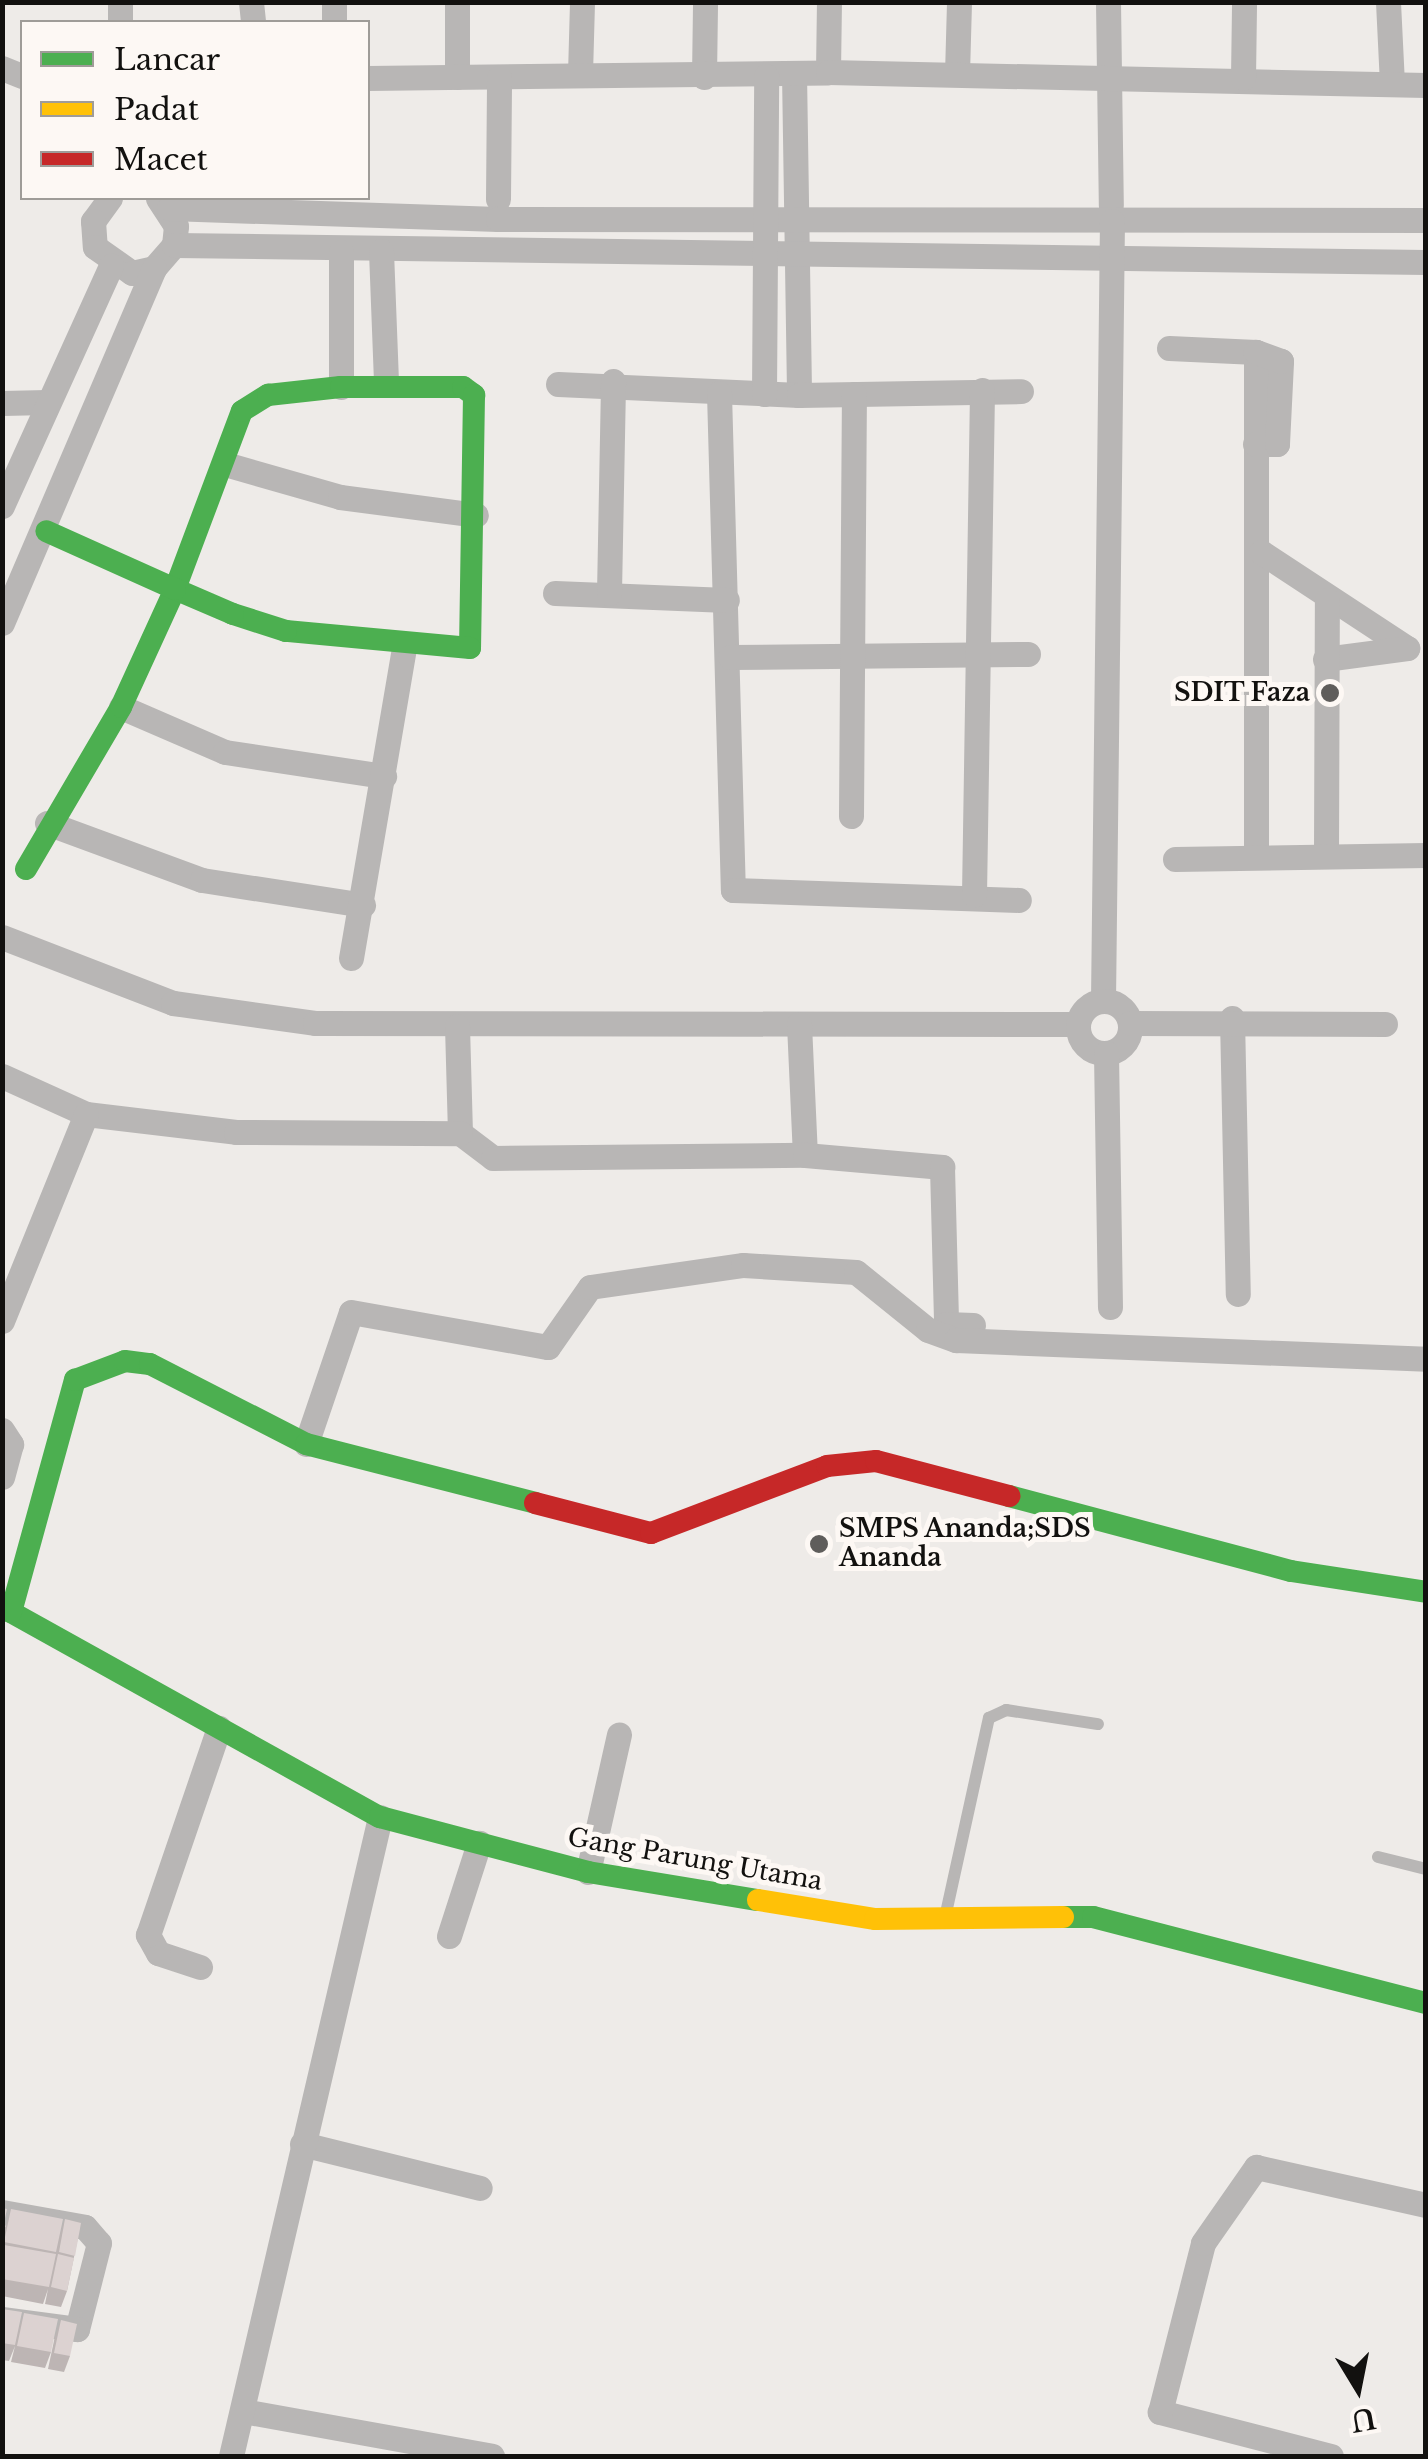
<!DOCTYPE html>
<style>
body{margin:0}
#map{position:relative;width:1428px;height:2459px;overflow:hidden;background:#eeebe8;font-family:"Libre Baskerville",serif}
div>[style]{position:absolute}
.lane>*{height:12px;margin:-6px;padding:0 6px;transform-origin:6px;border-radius:6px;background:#b8b6b5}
.street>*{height:25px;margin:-12.5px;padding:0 12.5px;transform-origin:12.5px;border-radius:12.5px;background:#b8b6b5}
.street>.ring{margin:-12.5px;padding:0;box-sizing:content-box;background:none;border:25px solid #b8b6b5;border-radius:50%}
.fast>*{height:22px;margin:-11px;padding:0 11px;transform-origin:11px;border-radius:11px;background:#4caf50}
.slow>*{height:22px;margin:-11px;padding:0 11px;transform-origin:11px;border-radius:11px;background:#ffc107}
.jam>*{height:22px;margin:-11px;padding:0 11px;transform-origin:11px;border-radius:11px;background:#c62828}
.wall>*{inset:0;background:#bdb5b4}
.building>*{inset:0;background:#dcd2d1}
.dots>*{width:28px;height:28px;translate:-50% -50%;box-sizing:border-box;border:5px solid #fdf8f4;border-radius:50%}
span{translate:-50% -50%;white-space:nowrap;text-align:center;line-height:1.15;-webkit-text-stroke:10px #fdf8f4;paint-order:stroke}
.poi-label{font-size:25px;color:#12110f;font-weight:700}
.right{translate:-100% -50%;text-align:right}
.left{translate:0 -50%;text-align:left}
.street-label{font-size:25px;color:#12110f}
.frame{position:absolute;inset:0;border:5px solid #12110f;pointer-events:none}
.legend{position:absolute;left:20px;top:20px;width:350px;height:180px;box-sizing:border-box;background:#fdf8f4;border:2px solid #9f9c98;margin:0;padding:12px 18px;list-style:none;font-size:30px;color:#12110f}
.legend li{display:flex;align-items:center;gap:20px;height:50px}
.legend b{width:50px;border:2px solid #9f9c98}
.north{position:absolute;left:1308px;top:2339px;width:100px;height:100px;-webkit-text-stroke:8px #fdf8f4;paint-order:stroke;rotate:170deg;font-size:28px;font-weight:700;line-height:40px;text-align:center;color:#12110f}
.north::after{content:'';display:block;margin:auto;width:35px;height:45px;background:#12110f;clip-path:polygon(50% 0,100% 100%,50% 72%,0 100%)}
</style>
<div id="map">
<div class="lane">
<div style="left:1378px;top:1857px;width:49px;rotate:14deg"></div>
<div style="left:946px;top:1913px;width:200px;rotate:-77.6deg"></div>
<div style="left:989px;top:1718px;width:19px;rotate:-25deg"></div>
<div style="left:1006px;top:1710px;width:93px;rotate:8.7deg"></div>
</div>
<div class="street">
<div style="left:120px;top:2px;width:20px;rotate:90deg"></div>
<div style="left:251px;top:2px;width:20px;rotate:84deg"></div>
<div style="left:1108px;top:2px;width:203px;rotate:89.2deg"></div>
<div style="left:1388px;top:2px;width:82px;rotate:87.2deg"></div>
<div style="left:334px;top:22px;width:20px;rotate:-90deg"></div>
<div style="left:2px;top:68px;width:22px;rotate:22deg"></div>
<div style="left:828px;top:72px;width:70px;rotate:-89.2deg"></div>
<div style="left:794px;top:73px;width:322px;rotate:89.1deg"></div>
<div style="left:580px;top:74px;width:72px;rotate:-88.4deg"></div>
<div style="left:957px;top:74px;width:72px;rotate:-88.4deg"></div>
<div style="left:457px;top:77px;width:75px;rotate:-90deg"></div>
<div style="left:704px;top:77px;width:75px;rotate:-89.2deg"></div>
<div style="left:368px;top:78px;width:460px;rotate:-0.7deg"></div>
<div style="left:828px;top:72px;width:598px;rotate:1.25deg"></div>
<div style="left:1243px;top:78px;width:76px;rotate:-89.2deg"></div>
<div style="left:110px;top:198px;width:29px;rotate:126deg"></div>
<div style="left:93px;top:221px;width:26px;rotate:86deg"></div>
<div style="left:95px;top:247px;width:45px;rotate:35.1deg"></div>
<div style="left:132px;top:273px;width:23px;rotate:-13deg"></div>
<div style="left:154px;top:268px;width:30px;rotate:-49deg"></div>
<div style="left:174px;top:245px;width:19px;rotate:-84deg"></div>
<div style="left:176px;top:226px;width:33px;rotate:-123deg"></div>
<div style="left:498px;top:199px;width:121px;rotate:-89.5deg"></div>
<div style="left:169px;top:208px;width:329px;rotate:1.9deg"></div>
<div style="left:498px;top:219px;width:928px;rotate:0.06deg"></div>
<div style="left:174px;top:245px;width:1252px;rotate:0.78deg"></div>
<div style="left:381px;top:251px;width:133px;rotate:87.8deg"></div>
<div style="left:1169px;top:348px;width:87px;rotate:2.6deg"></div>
<div style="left:1256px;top:352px;width:502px;rotate:90deg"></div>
<div style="left:558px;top:384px;width:241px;rotate:2.6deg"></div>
<div style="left:799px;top:395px;width:222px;rotate:-1deg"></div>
<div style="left:341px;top:387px;width:135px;rotate:-90deg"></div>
<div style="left:719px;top:393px;width:497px;rotate:88.4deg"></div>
<div style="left:733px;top:890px;width:286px;rotate:2deg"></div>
<div style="left:764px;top:394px;width:318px;rotate:-89.6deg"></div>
<div style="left:2px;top:403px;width:45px;rotate:-1.3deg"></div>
<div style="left:1255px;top:444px;width:22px"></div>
<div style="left:1277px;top:444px;width:83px;rotate:-87.2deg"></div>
<div style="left:1281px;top:361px;width:27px;rotate:-160deg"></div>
<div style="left:225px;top:464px;width:120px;rotate:16deg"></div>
<div style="left:340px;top:497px;width:137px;rotate:7.5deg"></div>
<div style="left:2px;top:506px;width:264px;rotate:-65.6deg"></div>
<div style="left:1261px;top:552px;width:175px;rotate:33.3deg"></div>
<div style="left:555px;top:593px;width:172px;rotate:2.3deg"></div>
<div style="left:609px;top:593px;width:212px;rotate:-88.9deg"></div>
<div style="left:2px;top:623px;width:386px;rotate:-66.8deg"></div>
<div style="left:730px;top:657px;width:298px;rotate:-0.6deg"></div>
<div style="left:1325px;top:659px;width:83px;rotate:-7.6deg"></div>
<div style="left:121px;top:707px;width:113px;rotate:23.4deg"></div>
<div style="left:225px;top:752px;width:161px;rotate:8.6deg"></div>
<div style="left:851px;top:816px;width:422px;rotate:-89.6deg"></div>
<div style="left:47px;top:823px;width:165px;rotate:20.2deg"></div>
<div style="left:202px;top:880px;width:163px;rotate:8.8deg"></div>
<div style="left:1326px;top:853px;width:253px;rotate:-89.8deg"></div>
<div style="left:1175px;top:859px;width:251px;rotate:-0.9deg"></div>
<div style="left:974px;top:895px;width:505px;rotate:-89.09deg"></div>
<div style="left:2px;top:937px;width:183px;rotate:21.1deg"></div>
<div style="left:173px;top:1003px;width:143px;rotate:8deg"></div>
<div style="left:315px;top:1023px;width:763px;rotate:0.08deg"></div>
<div style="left:351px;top:958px;width:315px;rotate:-80.3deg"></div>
<div style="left:1103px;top:1001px;width:780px;rotate:-89.34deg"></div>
<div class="ring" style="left:1078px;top:1001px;width:27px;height:27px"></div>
<div style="left:1232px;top:1018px;width:276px;rotate:88.8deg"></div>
<div style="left:1130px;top:1023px;width:255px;rotate:0.2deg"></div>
<div style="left:799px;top:1024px;width:131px;rotate:87.4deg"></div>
<div style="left:457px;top:1026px;width:107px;rotate:88.4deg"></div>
<div style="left:460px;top:1133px;width:41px;rotate:37.1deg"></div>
<div style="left:493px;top:1158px;width:312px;rotate:-0.6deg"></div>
<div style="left:805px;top:1155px;width:138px;rotate:5deg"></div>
<div style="left:942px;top:1167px;width:157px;rotate:88.5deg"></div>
<div style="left:946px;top:1324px;width:27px;rotate:2deg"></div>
<div style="left:1106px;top:1053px;width:254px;rotate:89.1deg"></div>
<div style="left:2px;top:1076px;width:92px;rotate:24.3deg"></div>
<div style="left:86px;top:1114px;width:151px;rotate:6.8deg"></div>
<div style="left:236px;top:1132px;width:224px;rotate:0.3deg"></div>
<div style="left:2px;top:1321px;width:223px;rotate:-67.9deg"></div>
<div style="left:2px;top:1430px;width:17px;rotate:57deg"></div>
<div style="left:11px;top:1444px;width:34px;rotate:105deg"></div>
<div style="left:306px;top:1444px;width:139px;rotate:-71.2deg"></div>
<div style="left:351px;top:1312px;width:200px;rotate:10.1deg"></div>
<div style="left:548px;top:1347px;width:73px;rotate:-55deg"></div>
<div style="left:590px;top:1287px;width:155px;rotate:-8.2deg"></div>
<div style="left:743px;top:1265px;width:113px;rotate:3.5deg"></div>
<div style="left:856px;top:1272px;width:92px;rotate:38.9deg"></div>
<div style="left:928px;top:1330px;width:30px;rotate:20deg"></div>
<div style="left:956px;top:1340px;width:470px;rotate:2.3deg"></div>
<div style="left:588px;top:1872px;width:141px;rotate:-77.3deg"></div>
<div style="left:449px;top:1936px;width:98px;rotate:-72.1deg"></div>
<div style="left:200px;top:1967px;width:44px;rotate:-161.6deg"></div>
<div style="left:158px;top:1953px;width:21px;rotate:-119deg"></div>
<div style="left:148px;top:1935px;width:219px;rotate:-71.1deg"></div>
<div style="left:302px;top:2144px;width:183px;rotate:13.9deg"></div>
<div style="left:2px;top:2212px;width:84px;rotate:10.2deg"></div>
<div style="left:85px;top:2227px;width:21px;rotate:49deg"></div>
<div style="left:99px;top:2243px;width:89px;rotate:104.3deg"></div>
<div style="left:77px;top:2329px;width:76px;rotate:-172.4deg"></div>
<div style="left:243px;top:2411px;width:253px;rotate:10.2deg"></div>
<div style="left:231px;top:2456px;width:656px;rotate:-76.87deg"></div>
<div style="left:1331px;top:2456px;width:177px;rotate:-165.6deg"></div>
<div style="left:1160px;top:2412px;width:174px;rotate:-75.7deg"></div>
<div style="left:1203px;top:2243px;width:93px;rotate:-55.1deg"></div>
<div style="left:1256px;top:2167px;width:174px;rotate:12.6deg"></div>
</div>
<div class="fast">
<div style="left:26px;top:869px;width:188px;rotate:-59.6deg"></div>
<div style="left:121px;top:707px;width:130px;rotate:-65.4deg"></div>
<div style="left:175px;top:589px;width:190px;rotate:-69.4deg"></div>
<div style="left:242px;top:411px;width:31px;rotate:-32deg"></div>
<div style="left:268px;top:395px;width:73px;rotate:-6.3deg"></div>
<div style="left:341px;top:387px;width:122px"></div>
<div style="left:463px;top:387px;width:14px;rotate:36deg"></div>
<div style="left:474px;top:395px;width:253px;rotate:90.9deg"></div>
<div style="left:470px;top:648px;width:185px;rotate:-174.7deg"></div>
<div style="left:286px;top:631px;width:56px;rotate:-162.2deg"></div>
<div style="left:233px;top:614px;width:63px;rotate:-156.7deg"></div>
<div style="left:175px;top:589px;width:141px;rotate:-155.8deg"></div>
<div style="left:1009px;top:1496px;width:292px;rotate:14.9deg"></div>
<div style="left:1291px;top:1571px;width:137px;rotate:8.8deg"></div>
<div style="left:2px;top:1607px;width:432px;rotate:29.1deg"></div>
<div style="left:380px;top:1817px;width:215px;rotate:14.8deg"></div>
<div style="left:588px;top:1872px;width:172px;rotate:9.4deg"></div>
<div style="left:11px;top:1612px;width:241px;rotate:-74.6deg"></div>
<div style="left:75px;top:1380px;width:53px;rotate:-20.8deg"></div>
<div style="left:125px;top:1361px;width:25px;rotate:7deg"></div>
<div style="left:150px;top:1364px;width:175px;rotate:27.1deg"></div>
<div style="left:306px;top:1444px;width:236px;rotate:14.4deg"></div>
<div style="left:1063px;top:1917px;width:30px"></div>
<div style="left:1093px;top:1917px;width:344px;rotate:14.5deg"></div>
</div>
<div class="slow">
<div style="left:758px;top:1900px;width:119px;rotate:9.2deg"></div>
<div style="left:875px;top:1919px;width:188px;rotate:-0.6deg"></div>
</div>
<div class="jam">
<div style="left:535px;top:1503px;width:120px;rotate:14.5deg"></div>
<div style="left:651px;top:1533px;width:188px;rotate:-20.8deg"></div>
<div style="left:827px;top:1466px;width:49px;rotate:-5.8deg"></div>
<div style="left:876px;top:1461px;width:138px;rotate:14.7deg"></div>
</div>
<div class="wall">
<div style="clip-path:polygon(11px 2209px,60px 2234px,65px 2219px,81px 2223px,67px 2291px,61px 2307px,45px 2304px,48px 2289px,43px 2304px,2px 2296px,2px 2237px)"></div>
<div style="clip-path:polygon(2px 2309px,19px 2328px,24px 2313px,51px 2352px,45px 2368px,11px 2362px,15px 2346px,9px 2361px,2px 2360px)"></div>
<div style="clip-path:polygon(61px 2320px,70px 2356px,64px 2372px,48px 2369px,55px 2336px)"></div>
</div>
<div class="building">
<div style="clip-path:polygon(2px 2208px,7px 2209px,2px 2232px)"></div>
<div style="clip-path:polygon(11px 2209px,63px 2219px,56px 2252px,4px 2242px)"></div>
<div style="clip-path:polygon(65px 2219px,81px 2223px,75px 2256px,59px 2252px)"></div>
<div style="clip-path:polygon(4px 2245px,56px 2254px,49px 2287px,2px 2279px)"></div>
<div style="clip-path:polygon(58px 2254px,74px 2258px,67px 2291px,51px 2287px)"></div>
<div style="clip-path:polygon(2px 2309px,22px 2312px,15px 2345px,2px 2343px)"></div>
<div style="clip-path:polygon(24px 2313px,58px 2319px,51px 2352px,17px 2346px)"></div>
<div style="clip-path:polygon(61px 2320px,77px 2324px,70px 2356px,54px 2353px)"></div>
</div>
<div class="dots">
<div style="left:1330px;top:693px;background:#5f5d5b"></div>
<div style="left:819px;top:1544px;background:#5f5d5b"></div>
</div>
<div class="poi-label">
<span class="right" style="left:1310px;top:693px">SDIT Faza</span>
<span class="left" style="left:839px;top:1544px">SMPS Ananda;SDS<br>Ananda</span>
</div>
<div class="street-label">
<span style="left:695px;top:1860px;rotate:10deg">Gang Parung Utama</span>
</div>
<div class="frame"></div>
<ul class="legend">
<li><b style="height:12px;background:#4caf50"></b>Lancar</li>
<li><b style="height:12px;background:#ffc107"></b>Padat</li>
<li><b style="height:12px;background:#c62828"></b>Macet</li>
</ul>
<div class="north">U</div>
</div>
